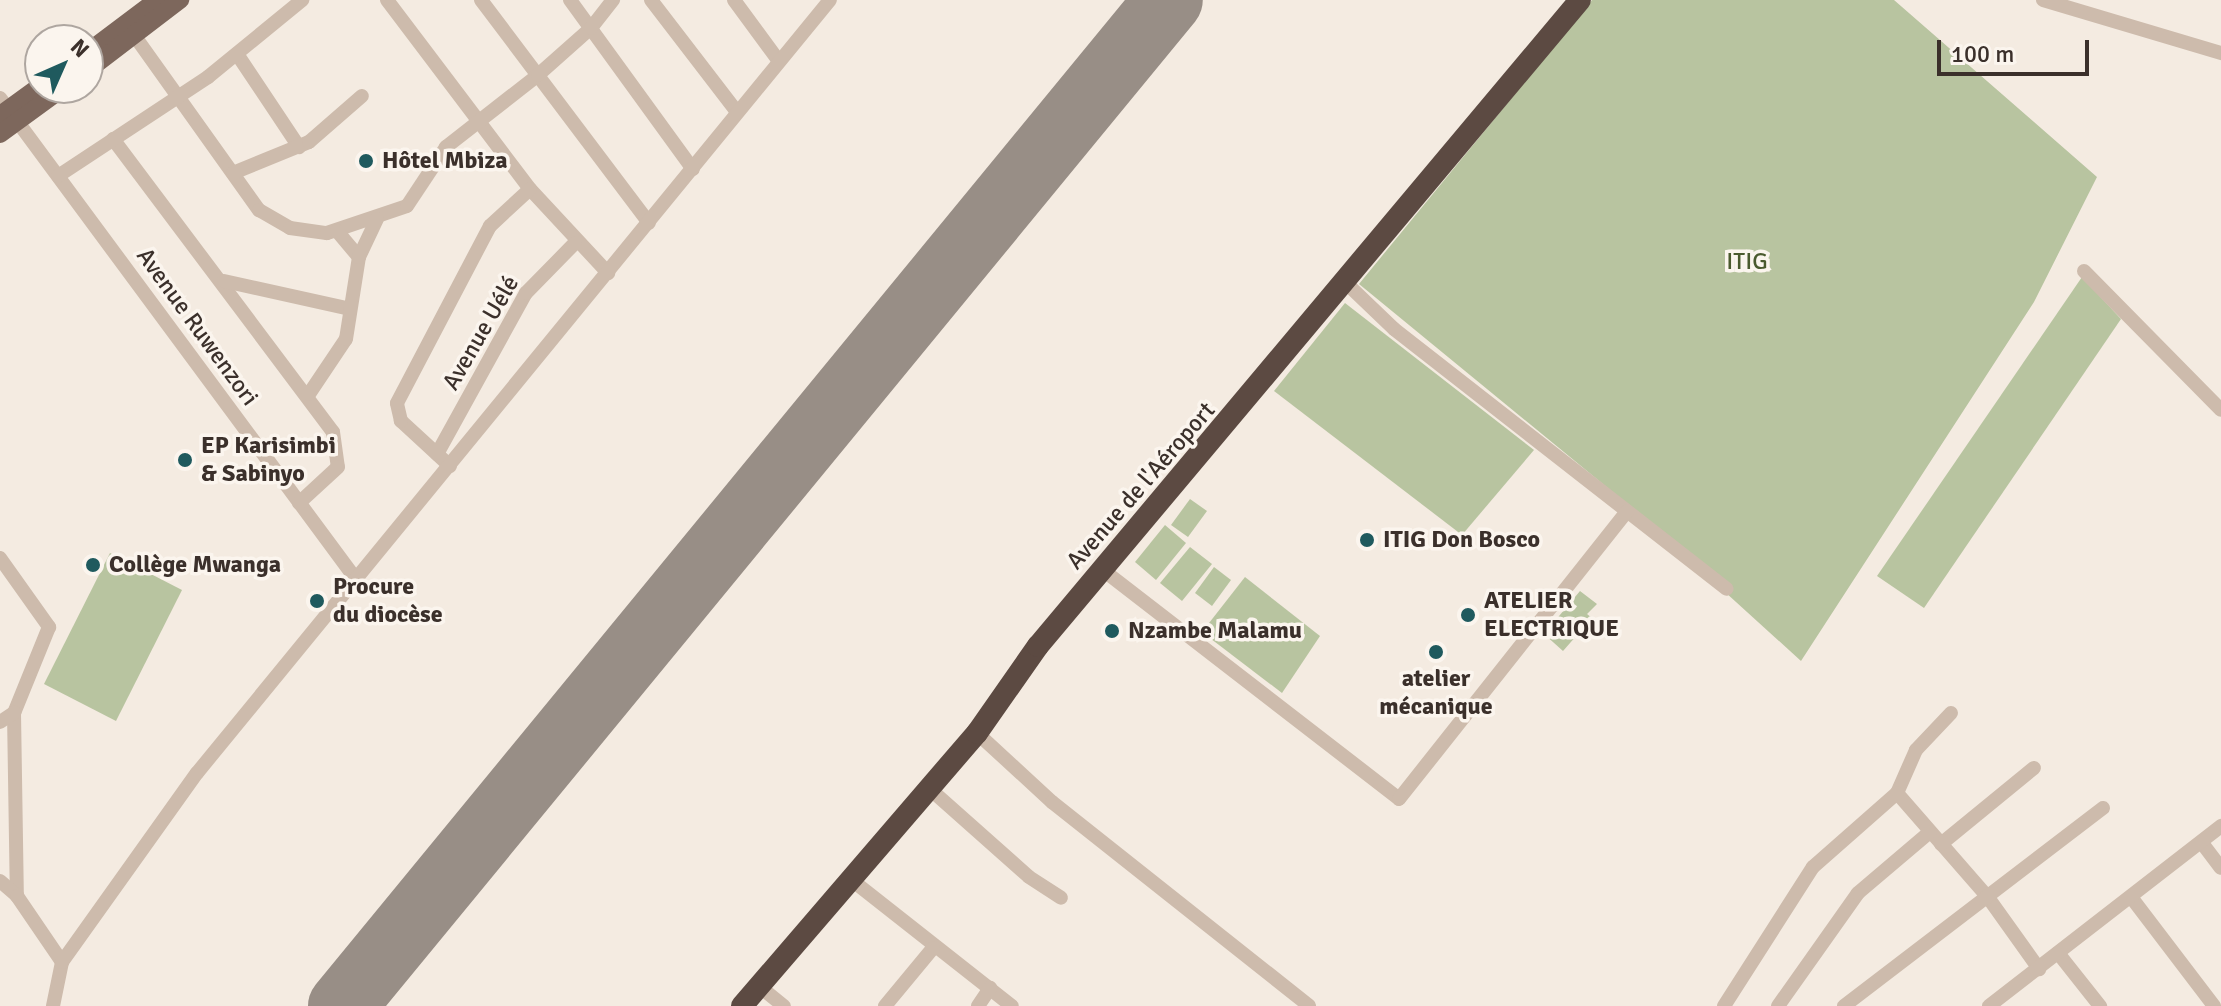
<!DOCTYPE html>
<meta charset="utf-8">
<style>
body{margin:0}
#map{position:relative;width:2221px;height:1006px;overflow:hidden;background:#f4ebe1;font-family:Signika,sans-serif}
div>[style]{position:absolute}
.green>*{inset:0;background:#b8c4a0}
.runway>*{height:68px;margin:-34px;padding:0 34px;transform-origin:34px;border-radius:34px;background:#988e86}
.minor>*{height:14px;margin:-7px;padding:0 7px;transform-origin:7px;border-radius:7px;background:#cdbbac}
.major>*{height:18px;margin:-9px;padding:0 9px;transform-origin:9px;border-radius:9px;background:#7d675c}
.highway>*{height:22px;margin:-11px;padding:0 11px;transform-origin:11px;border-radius:11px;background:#5c4a42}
.dots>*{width:22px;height:22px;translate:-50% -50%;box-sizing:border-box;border:4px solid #fbf5ee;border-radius:50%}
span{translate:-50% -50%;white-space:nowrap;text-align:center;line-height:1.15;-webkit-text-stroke:7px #fbf5ee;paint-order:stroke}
.poi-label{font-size:24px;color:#3b302b;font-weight:700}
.left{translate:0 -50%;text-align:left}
.park-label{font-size:24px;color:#4a5a2e}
.street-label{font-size:24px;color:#3b302b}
.north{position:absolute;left:24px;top:24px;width:80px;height:80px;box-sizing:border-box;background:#fbf5ee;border:2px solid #aea6a0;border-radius:50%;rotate:45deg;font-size:22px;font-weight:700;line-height:32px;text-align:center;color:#3b302b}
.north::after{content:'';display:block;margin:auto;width:28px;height:36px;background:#1f5a5e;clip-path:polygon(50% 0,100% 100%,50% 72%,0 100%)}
.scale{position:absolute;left:1937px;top:40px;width:152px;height:36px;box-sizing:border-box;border:4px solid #3b302b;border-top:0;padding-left:10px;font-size:24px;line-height:28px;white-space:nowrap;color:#3b302b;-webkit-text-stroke:6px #fbf5ee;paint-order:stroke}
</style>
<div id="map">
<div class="green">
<div style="clip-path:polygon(1592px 0,1894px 0,2097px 177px,2034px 302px,1801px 661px,1637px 512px,1359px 284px)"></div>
<div style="clip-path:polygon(2082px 277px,2121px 319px,1924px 608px,1877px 576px)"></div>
<div style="clip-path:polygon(1345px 303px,1534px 450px,1462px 535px,1274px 391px)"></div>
<div style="clip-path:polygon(1190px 499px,1207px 511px,1188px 537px,1171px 525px)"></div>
<div style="clip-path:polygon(1165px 525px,1186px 543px,1156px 580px,1135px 562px)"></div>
<div style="clip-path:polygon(1190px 547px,1212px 564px,1182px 601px,1160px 583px)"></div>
<div style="clip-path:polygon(110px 553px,182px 590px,116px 721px,44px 684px)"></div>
<div style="clip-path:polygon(1214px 567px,1231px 580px,1212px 606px,1195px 593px)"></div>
<div style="clip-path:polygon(1245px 577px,1320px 636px,1282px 693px,1202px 632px)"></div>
<div style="clip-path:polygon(1580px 591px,1597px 604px,1587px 614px,1592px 618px,1563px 651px,1544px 634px)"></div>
</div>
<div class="runway">
<div style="left:342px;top:1006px;width:1302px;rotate:-50.58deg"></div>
</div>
<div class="minor">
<div style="left:387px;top:0;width:237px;rotate:52.9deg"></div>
<div style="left:530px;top:189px;width:115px;rotate:47.1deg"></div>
<div style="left:481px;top:0;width:279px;rotate:53deg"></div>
<div style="left:570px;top:0;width:209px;rotate:54deg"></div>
<div style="left:651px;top:0;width:141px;rotate:52.5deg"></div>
<div style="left:734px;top:0;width:74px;rotate:53.7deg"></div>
<div style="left:2043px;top:0;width:186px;rotate:16.6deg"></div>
<div style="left:129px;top:28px;width:224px;rotate:54.5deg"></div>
<div style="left:259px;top:210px;width:36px;rotate:30deg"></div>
<div style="left:290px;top:228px;width:37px;rotate:8deg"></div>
<div style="left:327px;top:233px;width:84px;rotate:-18.6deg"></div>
<div style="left:407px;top:206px;width:71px;rotate:-56.5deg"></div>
<div style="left:446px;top:147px;width:117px;rotate:-38deg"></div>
<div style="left:538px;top:75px;width:71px;rotate:-41.6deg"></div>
<div style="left:591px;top:28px;width:36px;rotate:-52deg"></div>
<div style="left:237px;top:54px;width:112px;rotate:56.3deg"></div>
<div style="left:0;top:98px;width:602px;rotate:53.51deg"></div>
<div style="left:113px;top:139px;width:366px;rotate:53.1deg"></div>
<div style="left:333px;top:432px;width:35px;rotate:82deg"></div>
<div style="left:338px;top:467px;width:53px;rotate:137.3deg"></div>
<div style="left:233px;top:173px;width:82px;rotate:-22.2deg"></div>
<div style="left:309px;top:142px;width:70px;rotate:-41deg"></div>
<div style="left:58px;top:176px;width:180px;rotate:-33.4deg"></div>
<div style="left:208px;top:77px;width:122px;rotate:-39.3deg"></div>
<div style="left:337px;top:231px;width:34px;rotate:50deg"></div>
<div style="left:2084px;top:271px;width:195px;rotate:45.4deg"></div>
<div style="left:224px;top:281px;width:129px;rotate:12.5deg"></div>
<div style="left:1345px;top:282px;width:68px;rotate:43.8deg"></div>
<div style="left:1394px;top:329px;width:422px;rotate:38deg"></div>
<div style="left:309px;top:394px;width:66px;rotate:-56.1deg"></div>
<div style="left:346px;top:339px;width:83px;rotate:-81deg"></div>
<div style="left:359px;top:257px;width:42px;rotate:-64.7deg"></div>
<div style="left:437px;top:454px;width:184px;rotate:-61.1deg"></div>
<div style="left:526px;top:293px;width:70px;rotate:-45.6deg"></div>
<div style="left:450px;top:466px;width:67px;rotate:-137.4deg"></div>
<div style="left:401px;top:421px;width:18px;rotate:-103deg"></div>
<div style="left:397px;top:403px;width:200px;rotate:-62.3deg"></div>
<div style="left:490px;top:226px;width:54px;rotate:-42.8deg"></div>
<div style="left:0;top:558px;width:85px;rotate:54.6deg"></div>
<div style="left:49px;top:627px;width:93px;rotate:112.1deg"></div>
<div style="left:14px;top:713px;width:183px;rotate:89.1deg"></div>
<div style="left:1103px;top:570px;width:374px;rotate:37.7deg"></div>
<div style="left:1399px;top:799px;width:367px;rotate:-51.6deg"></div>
<div style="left:1951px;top:713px;width:51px;rotate:133.4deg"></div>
<div style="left:1916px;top:750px;width:47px;rotate:113.8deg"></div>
<div style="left:1897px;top:793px;width:137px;rotate:48.9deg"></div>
<div style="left:1987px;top:896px;width:90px;rotate:54.5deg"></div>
<div style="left:0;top:722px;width:17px;rotate:-33deg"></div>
<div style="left:977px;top:733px;width:102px;rotate:42.6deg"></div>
<div style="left:1052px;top:802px;width:328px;rotate:38.4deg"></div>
<div style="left:930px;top:789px;width:132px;rotate:41.6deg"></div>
<div style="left:1029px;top:877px;width:38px;rotate:33deg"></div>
<div style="left:2202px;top:843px;width:31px;rotate:53deg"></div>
<div style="left:1941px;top:844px;width:120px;rotate:-39.3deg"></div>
<div style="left:0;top:881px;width:23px;rotate:41deg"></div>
<div style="left:17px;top:896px;width:80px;rotate:55.7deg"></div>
<div style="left:853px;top:881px;width:202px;rotate:38.2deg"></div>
<div style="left:2131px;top:897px;width:137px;rotate:52.7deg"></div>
<div style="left:2058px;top:953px;width:68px;rotate:51.6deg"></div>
<div style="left:759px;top:986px;width:32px;rotate:39deg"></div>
<div style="left:53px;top:1006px;width:45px;rotate:-78.4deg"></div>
<div style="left:62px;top:962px;width:232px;rotate:-54.5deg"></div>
<div style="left:197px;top:773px;width:999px;rotate:-50.69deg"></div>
<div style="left:885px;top:1006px;width:75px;rotate:-50.4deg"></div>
<div style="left:978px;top:1006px;width:22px;rotate:-56deg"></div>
<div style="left:1724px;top:1006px;width:165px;rotate:-57.4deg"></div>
<div style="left:1813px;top:867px;width:112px;rotate:-41.4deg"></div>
<div style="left:1778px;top:1006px;width:138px;rotate:-54.7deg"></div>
<div style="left:1858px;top:893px;width:94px;rotate:-40.3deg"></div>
<div style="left:1844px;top:1006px;width:326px;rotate:-37.4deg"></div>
<div style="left:1989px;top:1006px;width:294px;rotate:-37.8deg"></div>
</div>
<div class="major">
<div style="left:88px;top:52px;width:86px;rotate:-37deg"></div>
<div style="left:88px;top:70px;width:116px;rotate:-37.3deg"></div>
<div style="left:0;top:115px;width:49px;rotate:-35.9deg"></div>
<div style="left:0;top:134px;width:78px;rotate:-36.1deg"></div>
</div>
<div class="highway">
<div style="left:742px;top:1006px;width:360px;rotate:-49.3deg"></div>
<div style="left:977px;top:733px;width:106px;rotate:-55deg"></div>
<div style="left:1038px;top:646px;width:843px;rotate:-50deg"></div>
</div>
<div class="dots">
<div style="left:366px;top:161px;background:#1f5a5e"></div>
<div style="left:185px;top:460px;background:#1f5a5e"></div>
<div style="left:1367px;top:540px;background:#1f5a5e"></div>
<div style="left:93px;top:565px;background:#1f5a5e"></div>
<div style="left:317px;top:601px;background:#1f5a5e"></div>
<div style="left:1468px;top:615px;background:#1f5a5e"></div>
<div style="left:1112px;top:631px;background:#1f5a5e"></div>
<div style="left:1436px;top:652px;background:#1f5a5e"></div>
</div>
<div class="poi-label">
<span class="left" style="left:382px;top:161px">Hôtel Mbiza</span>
<span class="left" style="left:201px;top:460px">EP Karisimbi<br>&amp; Sabinyo</span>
<span class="left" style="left:1383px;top:540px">ITIG Don Bosco</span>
<span class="left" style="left:109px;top:565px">Collège Mwanga</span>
<span class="left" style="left:333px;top:601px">Procure<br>du diocèse</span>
<span class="left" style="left:1484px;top:615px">ATELIER<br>ELECTRIQUE</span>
<span class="left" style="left:1128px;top:631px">Nzambe Malamu</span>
<span style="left:1436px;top:693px">atelier<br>mécanique</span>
</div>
<div class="park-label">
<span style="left:1747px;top:262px">ITIG</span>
</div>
<div class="street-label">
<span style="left:197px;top:327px;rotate:54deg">Avenue Ruwenzori</span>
<span style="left:481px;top:333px;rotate:-60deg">Avenue Uélé</span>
<span style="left:1141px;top:486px;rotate:-49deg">Avenue de l'Aéroport</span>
</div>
<div class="north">N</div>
<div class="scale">100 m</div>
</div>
